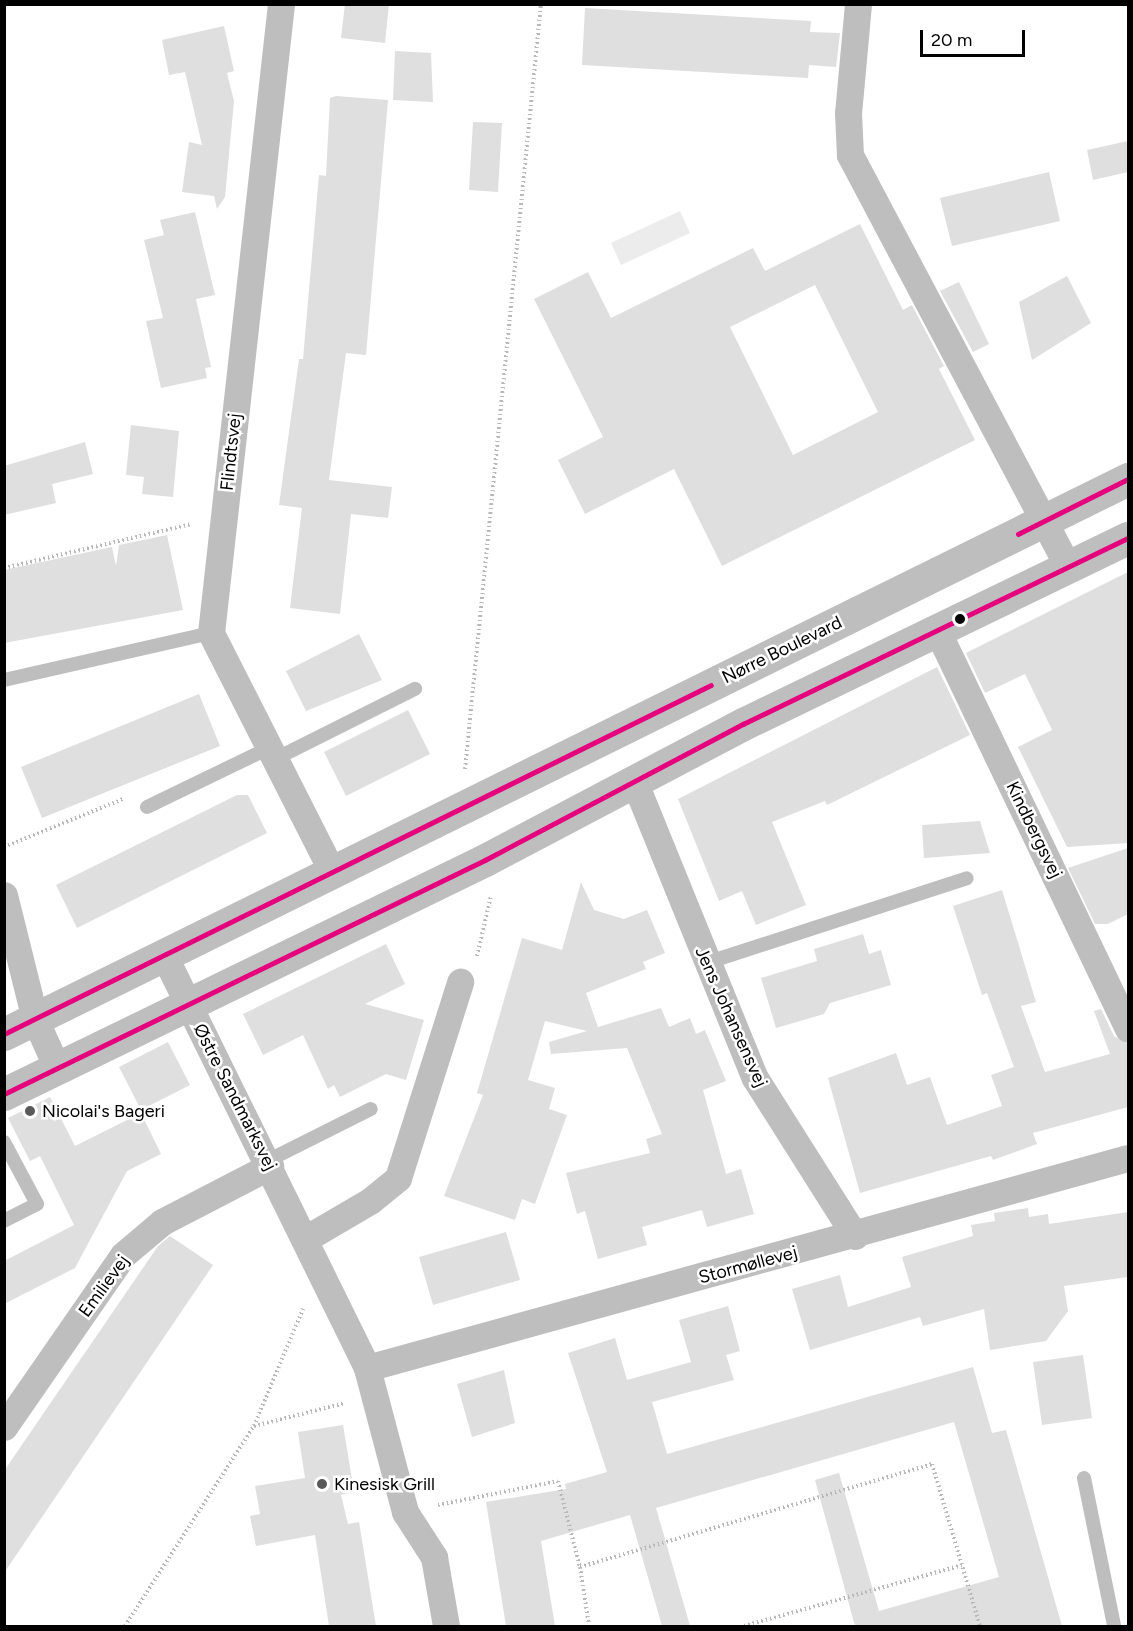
<!DOCTYPE html>
<meta charset="utf-8">
<style>
body{margin:0}
#map{position:relative;width:1133px;height:1631px;overflow:hidden;background:#fff;font-family:Figtree,sans-serif}
div>[style]{position:absolute}
.green>*{inset:0;background:#ececec}
.building>*{inset:0;background:#dfdfdf}
.path>*{height:4px;margin-top:-2px;transform-origin:0;background:repeating-linear-gradient(90deg,#b9b9b9 0 1.5px,transparent 0 4.5px)}
.service>*{height:14px;margin:-7px;padding:0 7px;transform-origin:7px;border-radius:7px;background:#bebebe}
.minor>*{height:27px;margin:-13.5px;padding:0 13.5px;transform-origin:13.5px;border-radius:13.5px;background:#bebebe}
.tertiary>*{height:33px;margin:-16.5px;padding:0 16.5px;transform-origin:16.5px;border-radius:16.5px;background:#bebebe}
.bus-1>*{height:4.5px;margin:-2.25px;padding:0 2.25px;transform-origin:2.25px;border-radius:2.25px;background:#e5007d}
.dots>*{width:16px;height:16px;translate:-50% -50%;box-sizing:border-box;border:3px solid #fff;border-radius:50%}
span{translate:-50% -50%;white-space:nowrap;text-align:center;line-height:1.15;-webkit-text-stroke:5px #fff;paint-order:stroke}
.street-label{font-size:18px;color:#000}
.poi-label{font-size:18px;color:#000}
.left{translate:0 -50%;text-align:left}
.frame{position:absolute;inset:0;border:6px solid #000;pointer-events:none}
.scale{position:absolute;left:920px;top:30px;width:105px;height:27px;box-sizing:border-box;border:3px solid #000;border-top:0;padding-left:8px;font-size:18px;line-height:21px;white-space:nowrap;color:#000;-webkit-text-stroke:4px #fff;paint-order:stroke}
</style>
<div id="map">
<div class="green">
<div style="clip-path:polygon(680px 211px,690px 233px,621px 265px,611px 243px)"></div>
</div>
<div class="building">
<div style="clip-path:polygon(345px 4px,389px 4px,385px 43px,341px 38px)"></div>
<div style="clip-path:polygon(585px 8px,811px 21px,810px 32px,840px 33px,836px 67px,809px 65px,808px 78px,582px 65px)"></div>
<div style="clip-path:polygon(224px 26px,234px 71px,227px 73px,234px 101px,225px 197px,217px 209px,214px 196px,182px 192px,189px 142px,202px 145px,185px 72px,169px 75px,162px 40px)"></div>
<div style="clip-path:polygon(395px 51px,431px 53px,433px 102px,393px 100px)"></div>
<div style="clip-path:polygon(336px 96px,388px 100px,366px 355px,346px 353px,329px 480px,392px 487px,388px 518px,351px 514px,340px 614px,290px 608px,302px 508px,279px 505px,299px 359px,303px 359px,319px 175px,326px 176px,330px 98px)"></div>
<div style="clip-path:polygon(473px 122px,502px 123px,498px 192px,469px 190px)"></div>
<div style="clip-path:polygon(1128px 141px,1128px 172px,1093px 180px,1087px 150px)"></div>
<div style="clip-path:polygon(1049px 172px,1060px 221px,952px 246px,940px 198px)"></div>
<div style="clip-path:polygon(195px 212px,215px 295px,196px 299px,211px 367px,205px 368px,207px 378px,161px 388px,146px 321px,163px 318px,144px 240px,164px 235px,160px 220px)"></div>
<div style="clip-path:polygon(evenodd,860px 224px,903px 310px,912px 305px,944px 366px,939px 369px,975px 440px,722px 566px,674px 469px,585px 514px,558px 460px,603px 437px,534px 299px,588px 272px,611px 318px,753px 248px,765px 271px,860px 224px,815px 285px,878px 412px,793px 455px,730px 327px,815px 285px)"></div>
<div style="clip-path:polygon(1067px 276px,1091px 323px,1032px 360px,1019px 302px)"></div>
<div style="clip-path:polygon(959px 282px,989px 344px,973px 352px,940px 291px)"></div>
<div style="clip-path:polygon(131px 425px,179px 431px,173px 497px,142px 494px,144px 477px,126px 475px)"></div>
<div style="clip-path:polygon(85px 442px,93px 474px,52px 484px,56px 503px,4px 515px,4px 466px)"></div>
<div style="clip-path:polygon(167px 535px,183px 610px,4px 643px,4px 570px,112px 547px,116px 566px,119px 545px)"></div>
<div style="clip-path:polygon(1128px 572px,1128px 843px,1067px 847px,1018px 747px,1052px 730px,1025px 674px,985px 693px,966px 653px)"></div>
<div style="clip-path:polygon(359px 634px,382px 680px,306px 711px,286px 671px)"></div>
<div style="clip-path:polygon(937px 667px,970px 735px,827px 805px,825px 801px,772px 822px,806px 905px,756px 925px,742px 891px,719px 901px,678px 799px)"></div>
<div style="clip-path:polygon(199px 694px,220px 746px,42px 818px,21px 767px)"></div>
<div style="clip-path:polygon(408px 710px,430px 754px,346px 796px,324px 752px)"></div>
<div style="clip-path:polygon(237px 795px,248px 795px,267px 833px,77px 928px,56px 885px)"></div>
<div style="clip-path:polygon(980px 821px,990px 853px,924px 858px,922px 825px)"></div>
<div style="clip-path:polygon(1128px 848px,1128px 914px,1108px 924px,1095px 924px,1068px 868px)"></div>
<div style="clip-path:polygon(581px 882px,594px 910px,624px 919px,647px 910px,665px 953px,643px 962px,646px 969px,586px 993px,598px 1027px,661px 1008px,669px 1027px,690px 1018px,696px 1034px,705px 1030px,726px 1081px,703px 1090px,726px 1174px,741px 1169px,754px 1214px,707px 1227px,702px 1210px,642px 1227px,647px 1245px,598px 1259px,585px 1211px,577px 1214px,566px 1173px,650px 1153px,646px 1139px,662px 1134px,627px 1048px,551px 1054px,549px 1042px,587px 1031px,545px 1021px,528px 1080px,555px 1088px,549px 1109px,567px 1115px,535px 1204px,522px 1199px,515px 1220px,444px 1196px,483px 1095px,477px 1093px,522px 938px,562px 950px)"></div>
<div style="clip-path:polygon(1002px 890px,1036px 1002px,1021px 1006px,1045px 1072px,1110px 1054px,1094px 1011px,1101px 1009px,1114px 1036px,1128px 1044px,1128px 1107px,1033px 1133px,1037px 1144px,993px 1160px,991px 1156px,860px 1193px,828px 1078px,896px 1053px,907px 1085px,930px 1077px,947px 1125px,1002px 1106px,991px 1075px,1014px 1067px,987px 993px,982px 995px,953px 906px)"></div>
<div style="clip-path:polygon(863px 934px,869px 954px,881px 950px,891px 985px,830px 1003px,824px 1014px,776px 1028px,761px 978px,817px 961px,814px 949px)"></div>
<div style="clip-path:polygon(386px 944px,405px 984px,365px 1004px,424px 1020px,406px 1080px,386px 1074px,340px 1097px,334px 1085px,328px 1089px,303px 1035px,263px 1055px,243px 1014px)"></div>
<div style="clip-path:polygon(168px 1042px,190px 1085px,141px 1110px,119px 1067px)"></div>
<div style="clip-path:polygon(50px 1097px,75px 1146px,141px 1113px,161px 1154px,127px 1171px,75px 1268px,4px 1304px,4px 1261px,74px 1225px,40px 1156px,30px 1161px,8px 1118px)"></div>
<div style="clip-path:polygon(1028px 1208px,1029px 1217px,1048px 1214px,1049px 1224px,1128px 1212px,1128px 1277px,1064px 1286px,1068px 1311px,1046px 1341px,990px 1350px,984px 1309px,923px 1326px,920px 1317px,810px 1350px,792px 1289px,840px 1275px,848px 1307px,911px 1287px,902px 1257px,973px 1236px,971px 1225px,995px 1221px,994px 1213px)"></div>
<div style="clip-path:polygon(506px 1232px,520px 1280px,433px 1305px,419px 1257px)"></div>
<div style="clip-path:polygon(170px 1236px,213px 1265px,4px 1573px,4px 1471px,158px 1246px)"></div>
<div style="clip-path:polygon(728px 1306px,740px 1351px,726px 1355px,734px 1380px,652px 1402px,667px 1454px,973px 1367px,992px 1433px,1006px 1430px,1062px 1626px,855px 1626px,815px 1480px,839px 1473px,879px 1611px,999px 1577px,954px 1422px,656px 1508px,690px 1626px,662px 1626px,630px 1515px,541px 1541px,555px 1626px,506px 1626px,486px 1502px,566px 1489px,565px 1484px,607px 1472px,568px 1353px,615px 1338px,627px 1380px,691px 1362px,679px 1320px)"></div>
<div style="clip-path:polygon(1083px 1355px,1092px 1418px,1042px 1425px,1033px 1362px)"></div>
<div style="clip-path:polygon(504px 1370px,515px 1423px,472px 1437px,457px 1384px)"></div>
<div style="clip-path:polygon(343px 1425px,354px 1491px,341px 1495px,348px 1524px,359px 1522px,376px 1626px,329px 1626px,315px 1535px,256px 1546px,250px 1516px,260px 1514px,255px 1486px,305px 1478px,298px 1432px)"></div>
</div>
<div class="path">
<div style="left:4px;top:568px;width:192px;rotate:-13.2deg"></div>
<div style="left:465px;top:769px;width:769px;rotate:-84.33deg"></div>
<div style="left:4px;top:847px;width:128px;rotate:-22deg"></div>
<div style="left:477px;top:956px;width:62px;rotate:-76.9deg"></div>
<div style="left:254px;top:1426px;width:94px;rotate:-14.2deg"></div>
<div style="left:438px;top:1505px;width:122px;rotate:-11.3deg"></div>
<div style="left:558px;top:1481px;width:89px;rotate:75.7deg"></div>
<div style="left:580px;top:1567px;width:60px;rotate:81.3deg"></div>
<div style="left:580px;top:1567px;width:367px;rotate:-16.3deg"></div>
<div style="left:932px;top:1464px;width:169px;rotate:73.5deg"></div>
<div style="left:125px;top:1626px;width:238px;rotate:-57.2deg"></div>
<div style="left:254px;top:1426px;width:127px;rotate:-67.3deg"></div>
<div style="left:744px;top:1626px;width:226px;rotate:-15.6deg"></div>
</div>
<div class="service">
<div style="left:4px;top:680px;width:212px;rotate:-12.8deg"></div>
<div style="left:273px;top:760px;width:159px;rotate:-26.6deg"></div>
<div style="left:147px;top:807px;width:133px;rotate:-25.8deg"></div>
<div style="left:706px;top:963px;width:274px;rotate:-18deg"></div>
<div style="left:4px;top:1142px;width:70px;rotate:62deg"></div>
<div style="left:37px;top:1204px;width:37px;rotate:153deg"></div>
<div style="left:267px;top:1161px;width:116px;rotate:-26.6deg"></div>
<div style="left:1084px;top:1478px;width:151px;rotate:78.5deg"></div>
</div>
<div class="minor">
<div style="left:281px;top:4px;width:633px;rotate:96.35deg"></div>
<div style="left:211px;top:633px;width:268px;rotate:63.1deg"></div>
<div style="left:858px;top:4px;width:109px;rotate:95.2deg"></div>
<div style="left:848px;top:113px;width:42px;rotate:87.3deg"></div>
<div style="left:850px;top:155px;width:467px;rotate:62.1deg"></div>
<div style="left:938px;top:632px;width:440px;rotate:64.4deg"></div>
<div style="left:635px;top:783px;width:318px;rotate:67.9deg"></div>
<div style="left:755px;top:1078px;width:187px;rotate:57.7deg"></div>
<div style="left:4px;top:895px;width:128px;rotate:76deg"></div>
<div style="left:35px;top:1019px;width:54px;rotate:65.8deg"></div>
<div style="left:164px;top:955px;width:460px;rotate:63.8deg"></div>
<div style="left:367px;top:1368px;width:149px;rotate:75.2deg"></div>
<div style="left:405px;top:1512px;width:54px;rotate:57.2deg"></div>
<div style="left:434px;top:1557px;width:70px;rotate:80.1deg"></div>
<div style="left:305px;top:1239px;width:75px;rotate:-30.3deg"></div>
<div style="left:370px;top:1201px;width:36px;rotate:-39deg"></div>
<div style="left:398px;top:1178px;width:206px;rotate:-72.4deg"></div>
<div style="left:367px;top:1368px;width:789px;rotate:-15.43deg"></div>
<div style="left:4px;top:1427px;width:209px;rotate:-55.3deg"></div>
<div style="left:123px;top:1255px;width:51px;rotate:-40.2deg"></div>
<div style="left:162px;top:1222px;width:122px;rotate:-27.4deg"></div>
</div>
<div class="tertiary">
<div style="left:4px;top:1034px;width:1254px;rotate:-26.28deg"></div>
<div style="left:4px;top:1094px;width:535px;rotate:-25.94deg"></div>
<div style="left:485px;top:860px;width:292px;rotate:-27.8deg"></div>
<div style="left:743px;top:724px;width:428px;rotate:-25.8deg"></div>
</div>
<div class="bus-1">
<div style="left:1018px;top:534px;width:123px;rotate:-26.6deg"></div>
<div style="left:4px;top:1034px;width:788px;rotate:-26.27deg"></div>
<div style="left:4px;top:1094px;width:535px;rotate:-25.94deg"></div>
<div style="left:485px;top:860px;width:292px;rotate:-27.8deg"></div>
<div style="left:743px;top:724px;width:428px;rotate:-25.8deg"></div>
</div>
<div class="dots">
<div style="left:960px;top:619px;background:#000"></div>
<div style="left:30px;top:1111px;background:#595959"></div>
<div style="left:322px;top:1484px;background:#595959"></div>
</div>
<div class="street-label">
<span style="left:231px;top:452px;rotate:-84deg">Flindtsvej</span>
<span style="left:782px;top:650px;rotate:-26deg">Nørre Boulevard</span>
<span style="left:1034px;top:830px;rotate:64deg">Kindbergsvej</span>
<span style="left:731px;top:1017px;rotate:66deg">Jens Johansensvej</span>
<span style="left:235px;top:1097px;rotate:63deg">Østre Sandmarksvej</span>
<span style="left:748px;top:1265px;rotate:-15deg">Stormøllevej</span>
<span style="left:104px;top:1286px;rotate:-54deg">Emilievej</span>
</div>
<div class="poi-label">
<span class="left" style="left:42px;top:1111px">Nicolai's Bageri</span>
<span class="left" style="left:334px;top:1484px">Kinesisk Grill</span>
</div>
<div class="frame"></div>
<div class="scale">20 m</div>
</div>
